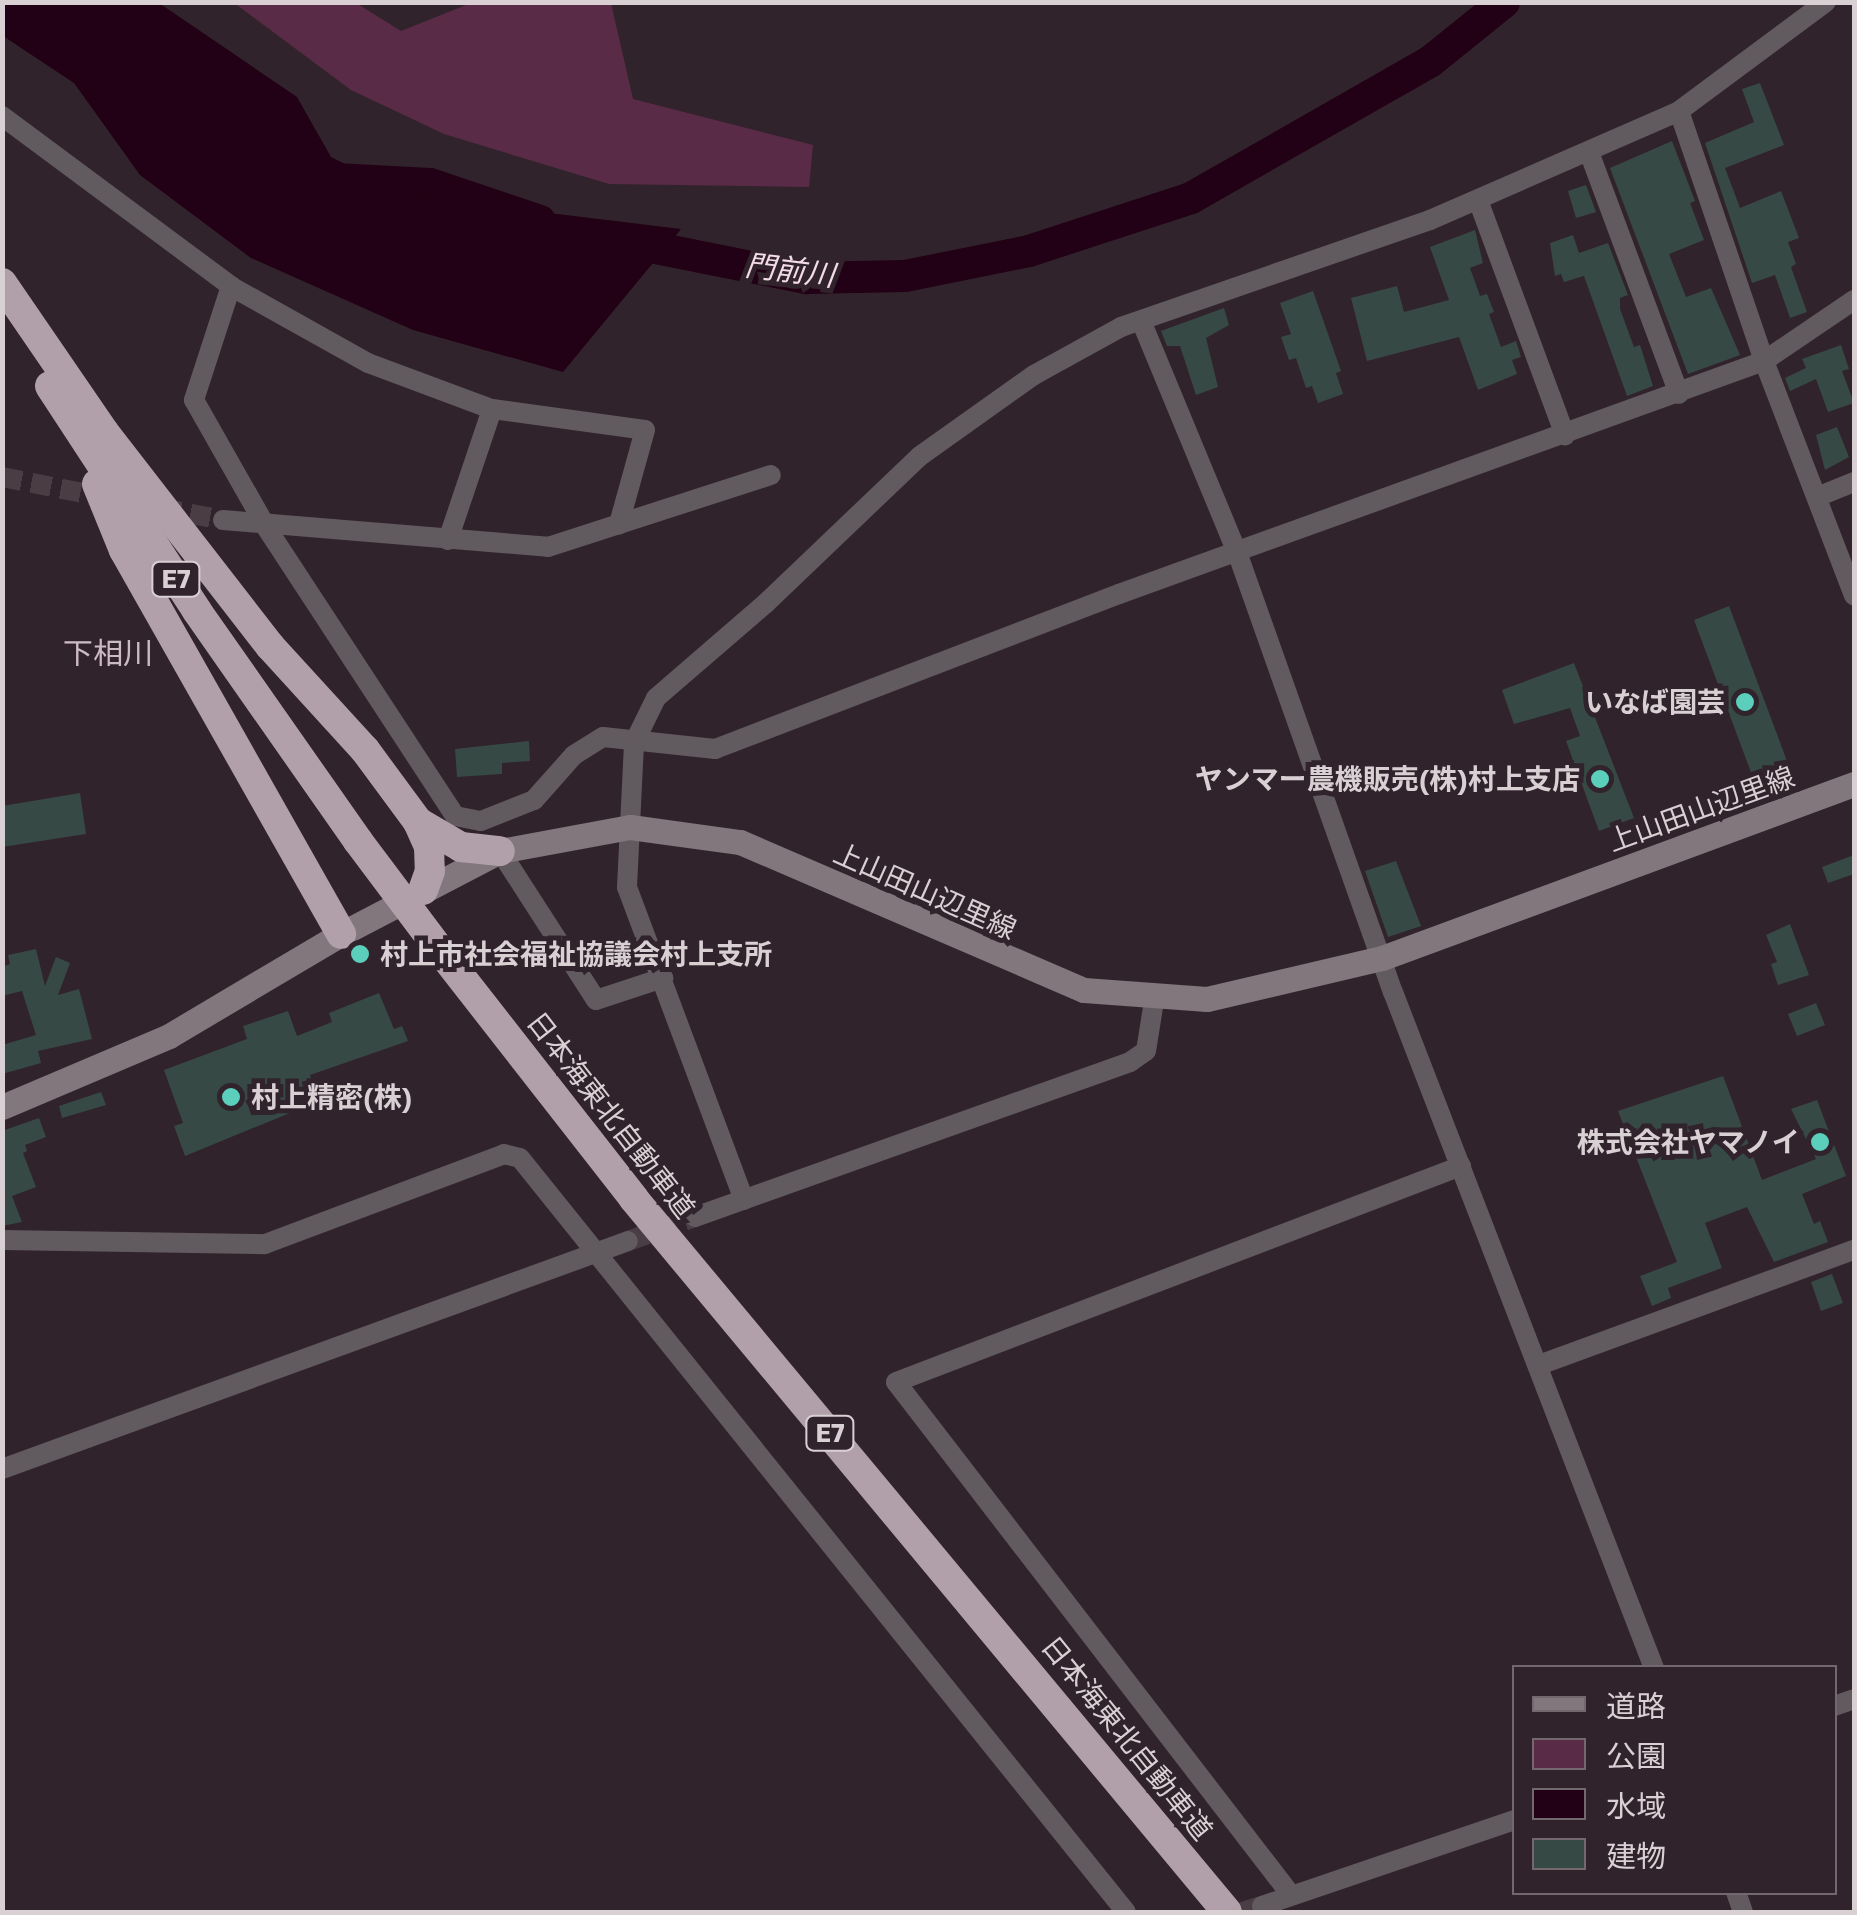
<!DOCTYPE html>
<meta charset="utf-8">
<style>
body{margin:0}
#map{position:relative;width:1857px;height:1915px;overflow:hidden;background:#31232b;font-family:"Golos Text","Noto Sans JP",sans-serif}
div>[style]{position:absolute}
.green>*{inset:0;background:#5a2b46}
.water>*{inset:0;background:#220015}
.river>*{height:32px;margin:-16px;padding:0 16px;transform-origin:16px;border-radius:16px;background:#220015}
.building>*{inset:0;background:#374945}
.minor-tunnel>*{height:20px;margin-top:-10px;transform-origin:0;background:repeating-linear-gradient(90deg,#4a3d44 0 20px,transparent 0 30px)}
.minor>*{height:20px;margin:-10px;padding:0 10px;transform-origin:10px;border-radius:10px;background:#615a5e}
.secondary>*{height:25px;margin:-12.5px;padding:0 12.5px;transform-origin:12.5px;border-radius:12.5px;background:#82777c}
.motorway>*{height:30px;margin:-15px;padding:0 15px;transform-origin:15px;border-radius:15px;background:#b1a0a9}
.motorway-bridge>*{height:30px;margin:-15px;padding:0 15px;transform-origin:15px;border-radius:15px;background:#b1a0a9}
.dots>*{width:28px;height:28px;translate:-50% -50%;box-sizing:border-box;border:5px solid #31232b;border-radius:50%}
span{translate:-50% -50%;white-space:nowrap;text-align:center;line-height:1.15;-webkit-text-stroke:10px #31232b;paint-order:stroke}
.shield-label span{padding:2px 8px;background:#31232b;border:2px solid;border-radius:8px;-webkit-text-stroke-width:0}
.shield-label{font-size:25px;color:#d9d0d4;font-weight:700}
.poi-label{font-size:28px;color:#d9d0d4;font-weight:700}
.right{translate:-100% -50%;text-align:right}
.left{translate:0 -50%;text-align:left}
.street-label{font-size:28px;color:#d9d0d4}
.water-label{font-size:30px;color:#f3dce8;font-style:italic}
.neighbourhood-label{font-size:30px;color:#ccbbc4}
.frame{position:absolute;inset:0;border:5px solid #d9d0d4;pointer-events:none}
.legend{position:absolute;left:1512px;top:1665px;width:325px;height:230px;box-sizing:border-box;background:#31232b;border:2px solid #74686f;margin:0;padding:12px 18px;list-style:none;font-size:30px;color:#d9d0d4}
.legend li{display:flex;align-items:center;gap:20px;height:50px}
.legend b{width:50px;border:2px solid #74686f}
</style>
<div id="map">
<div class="green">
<div style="clip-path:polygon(234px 3px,356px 3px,401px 31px,471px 3px,611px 3px,633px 99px,813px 145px,809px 187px,609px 184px,444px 134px,351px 90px)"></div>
</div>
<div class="water">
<div style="clip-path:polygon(2px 3px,159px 3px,297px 97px,331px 157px,409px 196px,681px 229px,563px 372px,413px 330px,251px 258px,140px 175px,74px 83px,3px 36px)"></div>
</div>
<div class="river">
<div style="left:335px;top:179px;width:95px;rotate:3deg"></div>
<div style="left:430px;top:184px;width:116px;rotate:18.6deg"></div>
<div style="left:621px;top:241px;width:190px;rotate:11.3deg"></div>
<div style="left:807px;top:278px;width:98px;rotate:-1.2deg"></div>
<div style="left:905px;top:276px;width:126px;rotate:-11.4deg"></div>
<div style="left:1029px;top:251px;width:170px;rotate:-18.1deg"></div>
<div style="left:1191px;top:198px;width:276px;rotate:-29.7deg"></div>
<div style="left:1431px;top:61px;width:94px;rotate:-38.9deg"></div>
</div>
<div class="building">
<div style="clip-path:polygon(1760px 83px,1784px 145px,1725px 168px,1740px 208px,1781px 191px,1799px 238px,1788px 242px,1796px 264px,1791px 267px,1807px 312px,1790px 318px,1775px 275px,1752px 283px,1705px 143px,1754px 122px,1742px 89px)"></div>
<div style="clip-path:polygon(1672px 141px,1695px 201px,1690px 203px,1704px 240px,1669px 254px,1686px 297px,1711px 288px,1740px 355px,1688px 374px,1610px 168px)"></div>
<div style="clip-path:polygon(1586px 185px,1596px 212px,1576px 218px,1568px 191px)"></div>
<div style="clip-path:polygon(1475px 230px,1483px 263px,1470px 268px,1480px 296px,1487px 294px,1494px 312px,1489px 314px,1501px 347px,1516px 341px,1521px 357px,1512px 360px,1517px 374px,1478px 390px,1459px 337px,1367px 361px,1351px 298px,1397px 286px,1404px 312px,1449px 300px,1430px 247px)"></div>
<div style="clip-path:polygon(1573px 235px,1579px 253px,1608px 243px,1628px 295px,1620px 298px,1620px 309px,1634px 347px,1640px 345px,1653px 386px,1627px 396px,1584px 276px,1564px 282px,1561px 274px,1555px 276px,1550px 243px)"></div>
<div style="clip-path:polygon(1313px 291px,1341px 371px,1336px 373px,1343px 394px,1318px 403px,1312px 386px,1306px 388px,1296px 358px,1289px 360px,1281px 337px,1291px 334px,1280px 303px)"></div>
<div style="clip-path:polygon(1224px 308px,1229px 325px,1206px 338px,1218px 387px,1196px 395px,1180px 346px,1167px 346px,1161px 331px)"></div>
<div style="clip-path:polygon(1841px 345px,1849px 369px,1842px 371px,1854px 403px,1828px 412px,1816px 379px,1790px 391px,1785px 378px,1806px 368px,1802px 359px)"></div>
<div style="clip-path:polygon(1837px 427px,1849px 457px,1825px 470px,1816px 435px)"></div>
<div style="clip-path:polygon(1729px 606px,1796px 785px,1761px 799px,1694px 620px)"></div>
<div style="clip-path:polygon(1574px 663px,1634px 818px,1599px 831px,1566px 741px,1580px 736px,1570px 708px,1514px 724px,1502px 690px)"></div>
<div style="clip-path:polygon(529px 741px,530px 761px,502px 763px,502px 774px,457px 777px,455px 749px)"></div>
<div style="clip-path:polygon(80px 793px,86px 834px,2px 847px,2px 806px)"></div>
<div style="clip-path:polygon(1854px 855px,1854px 874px,1828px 883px,1822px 867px)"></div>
<div style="clip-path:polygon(1396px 861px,1421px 926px,1388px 937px,1365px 871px)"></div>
<div style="clip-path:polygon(1790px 924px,1809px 975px,1778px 985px,1771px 964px,1777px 962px,1766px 935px)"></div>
<div style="clip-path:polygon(36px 949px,45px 986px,56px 957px,70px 963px,58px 995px,79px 989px,92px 1039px,38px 1051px,41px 1063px,2px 1074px,2px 1045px,36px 1035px,22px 991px,2px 996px,2px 967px,10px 964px,8px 955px)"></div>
<div style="clip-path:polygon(379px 993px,394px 1029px,402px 1026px,408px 1041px,310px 1075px,319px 1101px,185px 1156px,174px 1126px,183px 1123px,164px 1070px,247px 1039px,243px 1026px,288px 1011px,297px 1036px,332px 1022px,329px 1013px)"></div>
<div style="clip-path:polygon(1816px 1003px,1825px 1025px,1797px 1036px,1788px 1014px)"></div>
<div style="clip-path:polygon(1723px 1076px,1762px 1180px,1816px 1159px,1791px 1109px,1817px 1100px,1846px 1176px,1802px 1194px,1814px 1224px,1820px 1221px,1828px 1242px,1774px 1262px,1747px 1207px,1705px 1223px,1722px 1268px,1668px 1288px,1671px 1298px,1652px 1306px,1640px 1276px,1677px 1262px,1618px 1111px)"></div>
<div style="clip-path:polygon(101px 1092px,106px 1105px,62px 1118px,59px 1106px)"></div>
<div style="clip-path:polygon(39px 1118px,46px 1137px,25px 1145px,27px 1151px,23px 1153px,36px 1187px,12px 1196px,22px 1222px,2px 1226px,2px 1131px)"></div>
<div style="clip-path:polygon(1832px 1274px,1843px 1303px,1821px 1311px,1811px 1282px)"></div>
</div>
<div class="minor-tunnel">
<div style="left:2px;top:477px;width:108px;rotate:11.2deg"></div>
<div style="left:161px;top:508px;width:63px;rotate:11deg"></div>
<div style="left:628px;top:1241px;width:71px;rotate:-19.7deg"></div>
<div style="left:1242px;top:1912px;width:21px;rotate:-17deg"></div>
</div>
<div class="minor">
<div style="left:1679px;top:111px;width:264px;rotate:71.2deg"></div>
<div style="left:1764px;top:361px;width:251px;rotate:69deg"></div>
<div style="left:2px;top:116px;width:287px;rotate:36.6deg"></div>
<div style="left:232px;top:287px;width:156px;rotate:29.2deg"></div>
<div style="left:368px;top:363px;width:132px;rotate:20.4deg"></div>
<div style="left:492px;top:409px;width:154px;rotate:7.8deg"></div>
<div style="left:645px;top:430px;width:98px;rotate:105.5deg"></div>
<div style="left:1589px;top:152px;width:258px;rotate:69.6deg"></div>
<div style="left:1478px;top:200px;width:251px;rotate:69.7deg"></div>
<div style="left:231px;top:286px;width:120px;rotate:108deg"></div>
<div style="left:194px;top:400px;width:146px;rotate:60.4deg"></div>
<div style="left:266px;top:527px;width:345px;rotate:56.8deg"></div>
<div style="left:455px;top:816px;width:26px;rotate:11deg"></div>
<div style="left:481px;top:821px;width:57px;rotate:-21.6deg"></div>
<div style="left:534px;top:800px;width:60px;rotate:-48.4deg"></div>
<div style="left:574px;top:755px;width:34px;rotate:-32deg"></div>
<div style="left:603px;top:737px;width:113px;rotate:6.1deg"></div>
<div style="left:715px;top:749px;width:433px;rotate:-21deg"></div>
<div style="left:1119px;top:594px;width:686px;rotate:-19.86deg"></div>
<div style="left:1764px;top:361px;width:109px;rotate:-34.1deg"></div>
<div style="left:1142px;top:323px;width:248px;rotate:67.5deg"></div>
<div style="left:1237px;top:552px;width:467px;rotate:70.5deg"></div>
<div style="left:1393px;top:992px;width:725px;rotate:68.89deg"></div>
<div style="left:1817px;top:497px;width:40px;rotate:-22deg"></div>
<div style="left:223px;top:520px;width:326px;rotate:4.7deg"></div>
<div style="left:548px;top:547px;width:234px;rotate:-17.9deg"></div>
<div style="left:448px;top:540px;width:138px;rotate:-71.4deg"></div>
<div style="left:500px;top:851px;width:177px;rotate:57.2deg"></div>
<div style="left:596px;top:1000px;width:71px;rotate:-18.2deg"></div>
<div style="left:744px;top:1200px;width:334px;rotate:-110.5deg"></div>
<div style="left:627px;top:887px;width:144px;rotate:-87.2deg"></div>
<div style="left:634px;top:743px;width:50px;rotate:-63.9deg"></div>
<div style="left:656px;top:698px;width:144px;rotate:-40.8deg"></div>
<div style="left:765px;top:604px;width:214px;rotate:-43.7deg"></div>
<div style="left:920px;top:456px;width:140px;rotate:-35.4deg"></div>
<div style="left:1034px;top:375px;width:99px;rotate:-28.9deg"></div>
<div style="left:1121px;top:327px;width:327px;rotate:-19.1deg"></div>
<div style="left:1430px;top:220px;width:272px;rotate:-23.6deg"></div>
<div style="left:1679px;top:111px;width:183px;rotate:-36.6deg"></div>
<div style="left:695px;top:1217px;width:462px;rotate:-19.6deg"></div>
<div style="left:1130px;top:1062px;width:19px;rotate:-35deg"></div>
<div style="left:1146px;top:1051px;width:57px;rotate:-80.9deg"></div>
<div style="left:2px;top:1240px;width:263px;rotate:0.9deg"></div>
<div style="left:265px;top:1244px;width:255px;rotate:-20.6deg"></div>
<div style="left:504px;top:1154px;width:16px;rotate:14deg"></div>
<div style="left:520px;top:1158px;width:967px;rotate:51.21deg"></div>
<div style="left:1539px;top:1365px;width:335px;rotate:-20.1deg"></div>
<div style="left:2px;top:1469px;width:666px;rotate:-20.01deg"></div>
<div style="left:1834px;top:1706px;width:21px;rotate:-19deg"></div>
<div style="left:1736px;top:1892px;width:21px;rotate:71deg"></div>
<div style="left:1291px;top:1895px;width:647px;rotate:-127.6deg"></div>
<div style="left:896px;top:1382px;width:605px;rotate:-20.92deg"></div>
<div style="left:1262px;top:1906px;width:266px;rotate:-18.8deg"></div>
</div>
<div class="secondary">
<div style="left:2px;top:1107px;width:181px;rotate:-23deg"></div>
<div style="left:169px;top:1036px;width:200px;rotate:-30.7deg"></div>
<div style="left:341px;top:934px;width:179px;rotate:-27.6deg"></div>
<div style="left:500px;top:851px;width:132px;rotate:-10.5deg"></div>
<div style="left:630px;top:827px;width:111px;rotate:7.8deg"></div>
<div style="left:740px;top:842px;width:374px;rotate:23.3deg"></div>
<div style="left:1084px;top:990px;width:123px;rotate:4.2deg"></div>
<div style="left:1207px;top:999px;width:180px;rotate:-13.2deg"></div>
<div style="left:1382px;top:958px;width:503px;rotate:-20.24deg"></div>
</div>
<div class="motorway">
<div style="left:2px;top:283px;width:181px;rotate:55.6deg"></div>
<div style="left:104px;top:432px;width:271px;rotate:52.2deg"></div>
<div style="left:270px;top:646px;width:141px;rotate:47.6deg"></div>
<div style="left:365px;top:750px;width:89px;rotate:53.6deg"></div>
<div style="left:418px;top:822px;width:50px;rotate:30.2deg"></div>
<div style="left:461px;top:847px;width:39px;rotate:6deg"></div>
<div style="left:50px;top:386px;width:269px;rotate:56.8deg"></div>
<div style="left:197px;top:611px;width:281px;rotate:55deg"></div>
<div style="left:97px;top:484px;width:71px;rotate:67.8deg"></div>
<div style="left:124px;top:550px;width:441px;rotate:60.5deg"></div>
<div style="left:418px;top:822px;width:27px;rotate:66deg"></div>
<div style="left:429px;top:847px;width:24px;rotate:88deg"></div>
<div style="left:430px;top:871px;width:20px;rotate:110deg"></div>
<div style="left:439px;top:949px;width:317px;rotate:52deg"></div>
<div style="left:634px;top:1199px;width:927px;rotate:50.25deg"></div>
</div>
<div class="motorway-bridge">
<div style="left:358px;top:841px;width:135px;rotate:53.1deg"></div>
</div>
<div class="dots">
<div style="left:1745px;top:702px;background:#5bcebc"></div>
<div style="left:1600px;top:779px;background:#5bcebc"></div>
<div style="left:360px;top:954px;background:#5bcebc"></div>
<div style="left:231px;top:1097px;background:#5bcebc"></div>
<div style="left:1820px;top:1142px;background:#5bcebc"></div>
</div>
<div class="shield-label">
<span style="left:176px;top:579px">E7</span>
<span style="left:830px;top:1433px">E7</span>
</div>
<div class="poi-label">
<span class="right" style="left:1725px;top:702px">いなば園芸</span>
<span class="right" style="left:1580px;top:779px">ヤンマー農機販売(株)村上支店</span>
<span class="left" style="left:380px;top:954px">村上市社会福祉協議会村上支所</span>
<span class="left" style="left:251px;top:1097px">村上精密(株)</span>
<span class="right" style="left:1800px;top:1142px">株式会社ヤマノイ</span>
</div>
<div class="street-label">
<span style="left:1701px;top:809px;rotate:-20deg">上山田山辺里線</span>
<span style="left:925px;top:891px;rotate:24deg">上山田山辺里線</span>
<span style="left:611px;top:1115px;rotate:52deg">日本海東北自動車道</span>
<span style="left:1127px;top:1738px;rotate:51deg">日本海東北自動車道</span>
</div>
<div class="water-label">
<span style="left:790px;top:270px;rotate:7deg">門前川</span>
</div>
<div class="neighbourhood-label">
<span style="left:108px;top:653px">下相川</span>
</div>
<div class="frame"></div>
<ul class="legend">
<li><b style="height:12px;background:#82777c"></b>道路</li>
<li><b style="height:28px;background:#5a2b46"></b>公園</li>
<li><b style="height:28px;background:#220015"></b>水域</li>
<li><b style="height:28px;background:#374945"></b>建物</li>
</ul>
</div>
